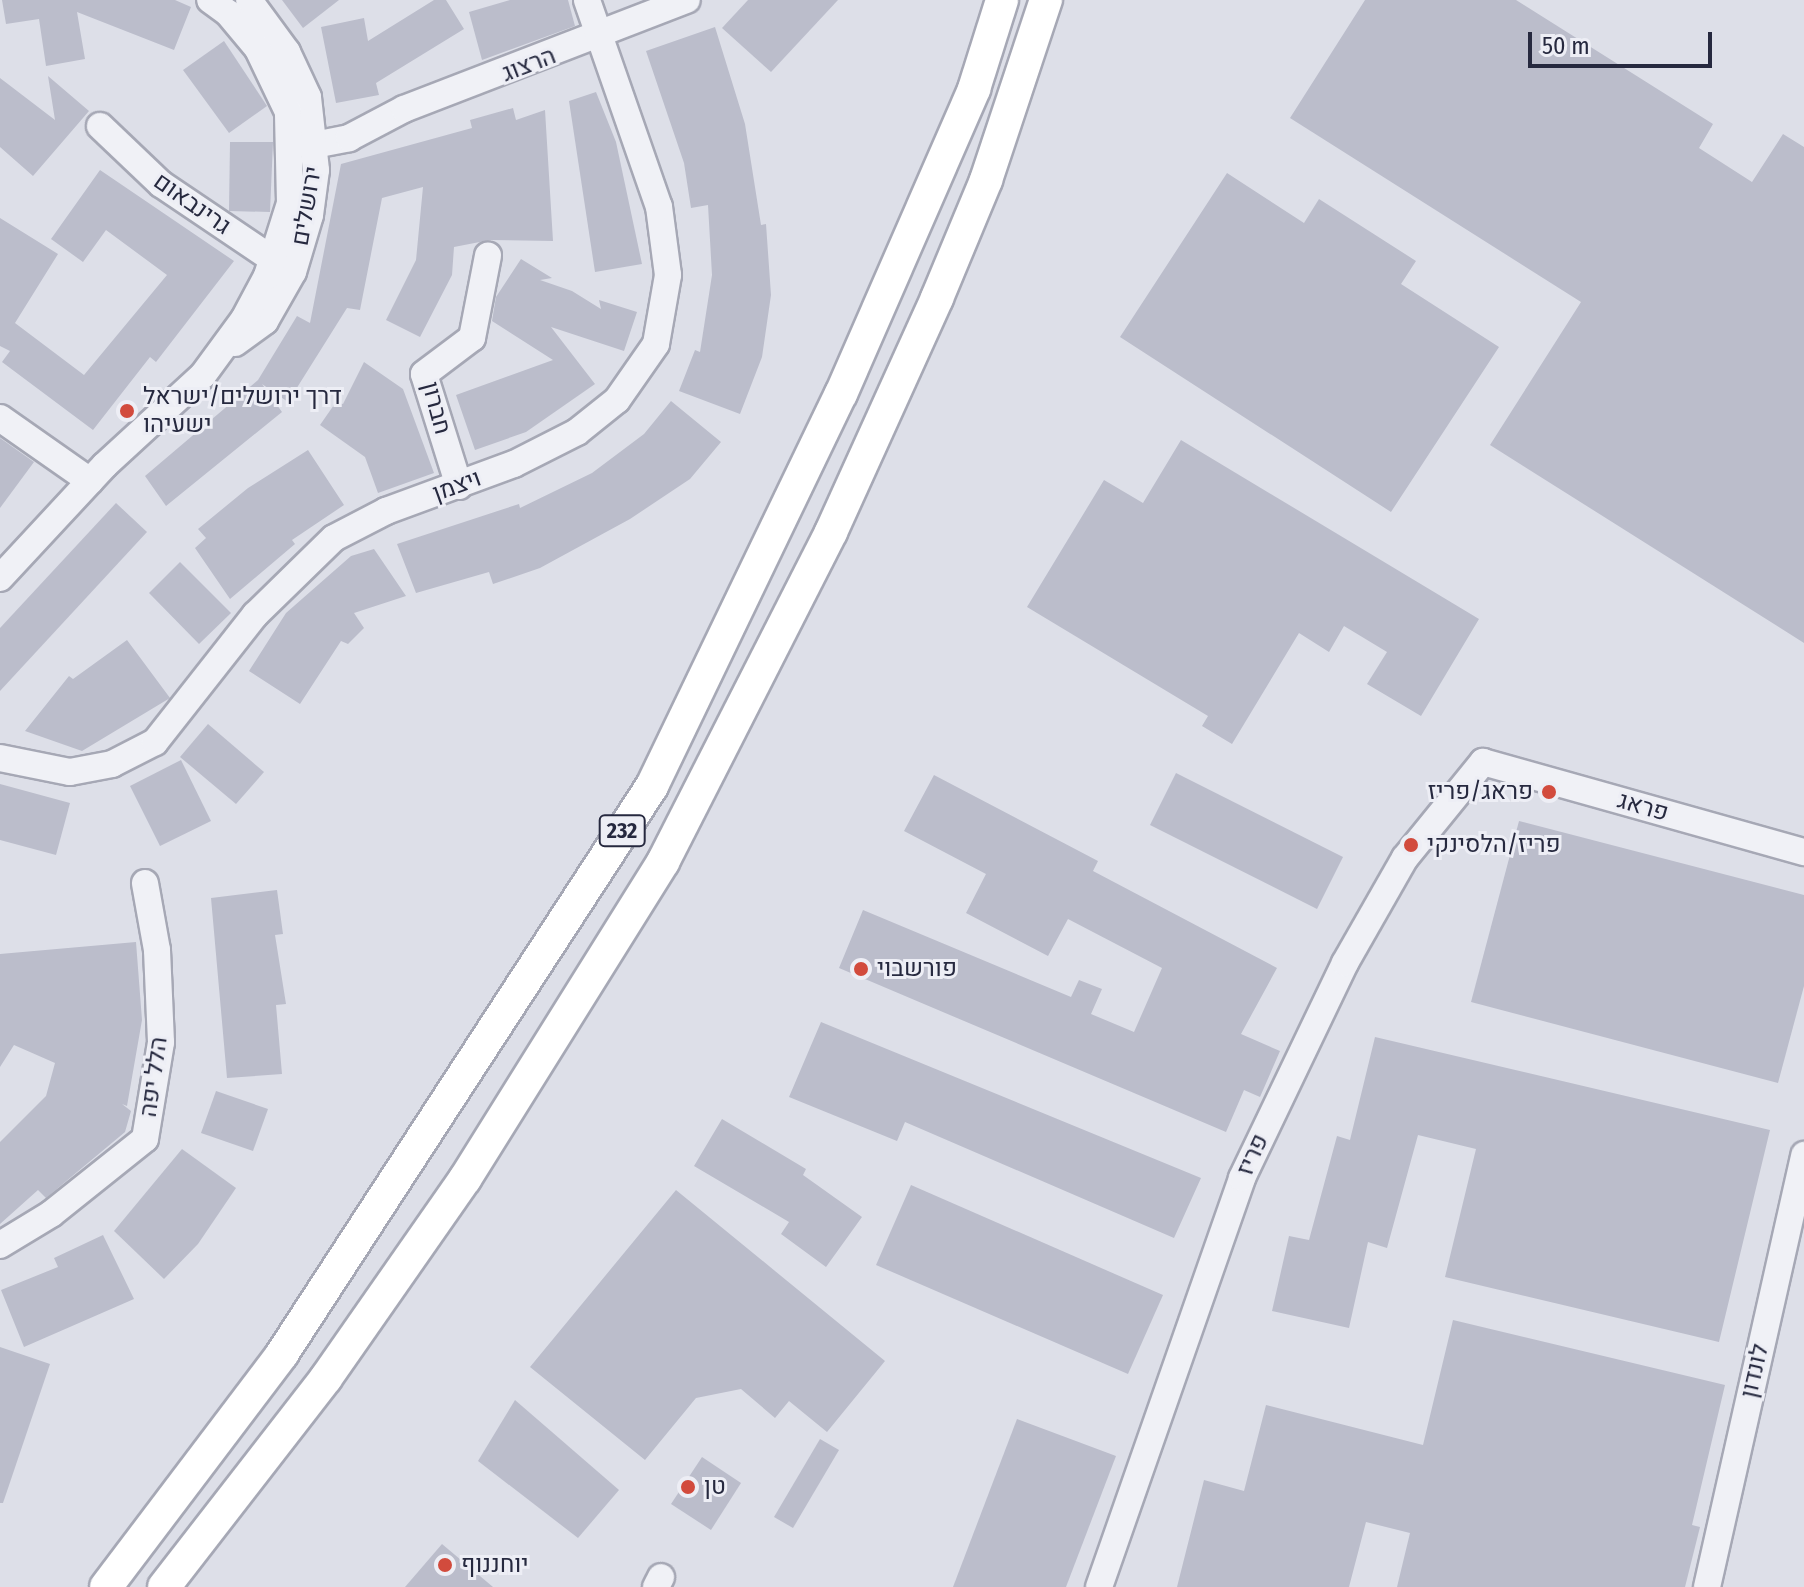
<!DOCTYPE html>
<meta charset="utf-8">
<style>
body{margin:0}
#map{position:relative;width:1804px;height:1587px;overflow:hidden;background:#dddfe8;font-family:"Fira Sans Condensed",Heebo,sans-serif}
div>[style]{position:absolute}
.building>*{inset:0;background:#bbbdcb}
.roads{filter:drop-shadow(2px 0 #a6a8b5) drop-shadow(-2px 0 #a6a8b5) drop-shadow(0 2px #a6a8b5) drop-shadow(0 -2px #a6a8b5)}
.minor>*{height:26px;margin:-13px;padding:0 13px;transform-origin:13px;border-radius:13px;background:#f0f1f6}
.major>*{height:32px;margin:-16px;padding:0 16px;transform-origin:16px;border-radius:16px;background:#fff}
.dots>*{width:22px;height:22px;translate:-50% -50%;box-sizing:border-box;border:4px solid #edeef5;border-radius:50%}
span{translate:-50% -50%;white-space:nowrap;text-align:center;line-height:1.15;-webkit-text-stroke:6px #edeef5;paint-order:stroke}
.shield-label span{padding:2px 6px;background:#edeef5;border:2px solid;border-radius:6px;-webkit-text-stroke-width:0}
.shield-label{font-size:22px;color:#26293f;font-weight:700}
.street-label{font-size:24px;color:#26293f}
.poi-label{font-size:24px;color:#26293f}
.left{translate:0 -50%;text-align:left}
.right{translate:-100% -50%;text-align:right}
.scale{position:absolute;left:1528px;top:32px;width:184px;height:36px;box-sizing:border-box;border:4px solid #26293f;border-top:0;padding-left:10px;font-size:24px;line-height:28px;white-space:nowrap;color:#26293f;-webkit-text-stroke:6px #edeef5;paint-order:stroke}
</style>
<div id="map">
<div class="building">
<div style="clip-path:polygon(2px 0,175px 0,191px 7px,174px 50px,77px 12px,85px 59px,46px 66px,39px 19px,6px 24px)"></div>
<div style="clip-path:polygon(282px 0,339px 0,303px 28px)"></div>
<div style="clip-path:polygon(434px 0,446px 0,464px 29px,376px 83px,379px 95px,336px 103px,321px 27px,364px 18px,368px 41px)"></div>
<div style="clip-path:polygon(510px 0,568px 0,575px 26px,482px 60px,469px 12px)"></div>
<div style="clip-path:polygon(748px 0,838px 0,771px 72px,722px 28px)"></div>
<div style="clip-path:polygon(1365px 0,1516px 0,1713px 124px,1699px 148px,1752px 182px,1783px 134px,1804px 147px,1804px 643px,1490px 445px,1581px 302px,1290px 118px)"></div>
<div style="clip-path:polygon(715px 27px,745px 124px,761px 225px,766px 224px,771px 295px,762px 357px,740px 414px,679px 391px,695px 350px,700px 352px,712px 275px,708px 205px,691px 208px,684px 163px,646px 51px)"></div>
<div style="clip-path:polygon(224px 41px,267px 106px,229px 133px,183px 70px)"></div>
<div style="clip-path:polygon(48px 76px,89px 111px,33px 176px,0 147px,0 78px,55px 120px)"></div>
<div style="clip-path:polygon(596px 92px,616px 142px,642px 264px,595px 272px,569px 101px)"></div>
<div style="clip-path:polygon(513px 108px,516px 120px,545px 110px,553px 241px,490px 240px,454px 247px,452px 275px,420px 337px,386px 320px,416px 260px,423px 187px,382px 198px,360px 310px,347px 308px,288px 402px,262px 384px,282px 412px,166px 506px,145px 476px,258px 380px,297px 316px,310px 323px,341px 164px,472px 128px,470px 120px)"></div>
<div style="clip-path:polygon(230px 142px,273px 142px,270px 212px,229px 211px)"></div>
<div style="clip-path:polygon(100px 170px,234px 261px,156px 362px,150px 357px,93px 430px,2px 362px,10px 351px,0 346px,0 218px,58px 254px,15px 323px,84px 375px,167px 275px,106px 230px,83px 262px,51px 239px)"></div>
<div style="clip-path:polygon(1227px 173px,1304px 223px,1319px 199px,1416px 261px,1401px 284px,1499px 347px,1391px 512px,1120px 337px)"></div>
<div style="clip-path:polygon(521px 259px,552px 278px,540px 280px,572px 291px,601px 309px,599px 300px,637px 312px,624px 351px,551px 327px,595px 384px,526px 432px,475px 450px,456px 395px,553px 360px,492px 321px,496px 297px)"></div>
<div style="clip-path:polygon(364px 362px,403px 389px,434px 473px,378px 493px,365px 457px,320px 425px,336px 402px,343px 404px)"></div>
<div style="clip-path:polygon(671px 401px,721px 442px,690px 479px,630px 519px,540px 568px,493px 584px,489px 572px,416px 593px,397px 544px,519px 504px,520px 508px,592px 473px,644px 434px)"></div>
<div style="clip-path:polygon(0 438px,34px 462px,0 508px)"></div>
<div style="clip-path:polygon(1181px 440px,1479px 619px,1421px 716px,1367px 684px,1387px 652px,1344px 626px,1329px 652px,1299px 633px,1232px 744px,1202px 726px,1208px 716px,1027px 607px,1104px 480px,1143px 503px)"></div>
<div style="clip-path:polygon(308px 450px,344px 505px,292px 540px,295px 544px,230px 599px,195px 548px,206px 538px,198px 529px,248px 488px)"></div>
<div style="clip-path:polygon(116px 503px,147px 532px,0 691px,0 628px)"></div>
<div style="clip-path:polygon(374px 549px,406px 596px,354px 613px,364px 628px,348px 644px,341px 641px,300px 704px,249px 671px,286px 613px,351px 556px)"></div>
<div style="clip-path:polygon(180px 562px,231px 613px,199px 644px,149px 593px)"></div>
<div style="clip-path:polygon(127px 640px,170px 698px,82px 751px,25px 731px,69px 676px,73px 679px)"></div>
<div style="clip-path:polygon(208px 724px,264px 772px,236px 804px,180px 757px)"></div>
<div style="clip-path:polygon(181px 760px,211px 821px,160px 846px,130px 786px)"></div>
<div style="clip-path:polygon(1176px 773px,1343px 857px,1317px 909px,1150px 825px)"></div>
<div style="clip-path:polygon(934px 775px,1098px 861px,1093px 871px,1277px 968px,1241px 1034px,1280px 1051px,1260px 1097px,1244px 1090px,1226px 1132px,839px 968px,863px 910px,1071px 997px,1079px 980px,1102px 989px,1091px 1014px,1134px 1032px,1162px 968px,1068px 919px,1048px 956px,966px 913px,986px 874px,904px 831px)"></div>
<div style="clip-path:polygon(0 784px,70px 803px,56px 855px,0 840px)"></div>
<div style="clip-path:polygon(1519px 821px,1804px 895px,1804px 986px,1778px 1083px,1471px 1002px)"></div>
<div style="clip-path:polygon(277px 890px,283px 934px,275px 935px,286px 1004px,276px 1005px,282px 1074px,227px 1078px,211px 898px)"></div>
<div style="clip-path:polygon(136px 942px,142px 1020px,127px 1106px,122px 1104px,131px 1111px,125px 1132px,46px 1198px,38px 1190px,0 1224px,0 1142px,46px 1096px,55px 1063px,14px 1045px,0 1067px,0 954px)"></div>
<div style="clip-path:polygon(821px 1022px,1201px 1178px,1174px 1238px,905px 1122px,897px 1141px,789px 1097px)"></div>
<div style="clip-path:polygon(1375px 1037px,1770px 1130px,1719px 1342px,1445px 1277px,1476px 1149px,1418px 1135px,1387px 1248px,1368px 1242px,1349px 1328px,1272px 1311px,1289px 1236px,1309px 1240px,1337px 1136px,1350px 1140px)"></div>
<div style="clip-path:polygon(216px 1091px,268px 1109px,253px 1151px,201px 1133px)"></div>
<div style="clip-path:polygon(722px 1119px,806px 1169px,803px 1175px,862px 1217px,826px 1267px,781px 1234px,789px 1222px,694px 1166px)"></div>
<div style="clip-path:polygon(182px 1149px,236px 1188px,198px 1244px,164px 1279px,114px 1231px)"></div>
<div style="clip-path:polygon(911px 1185px,1163px 1295px,1128px 1374px,876px 1265px)"></div>
<div style="clip-path:polygon(676px 1190px,885px 1361px,827px 1432px,789px 1401px,775px 1418px,741px 1389px,696px 1398px,645px 1460px,530px 1367px)"></div>
<div style="clip-path:polygon(103px 1235px,134px 1299px,24px 1347px,1px 1290px,58px 1267px,54px 1258px)"></div>
<div style="clip-path:polygon(1453px 1320px,1725px 1385px,1692px 1525px,1700px 1527px,1685px 1587px,1397px 1587px,1410px 1533px,1366px 1522px,1349px 1587px,1177px 1587px,1204px 1480px,1244px 1491px,1266px 1405px,1423px 1445px)"></div>
<div style="clip-path:polygon(0 1347px,50px 1364px,3px 1503px,0 1503px)"></div>
<div style="clip-path:polygon(515px 1400px,619px 1490px,578px 1538px,478px 1461px)"></div>
<div style="clip-path:polygon(1017px 1419px,1116px 1456px,1066px 1587px,953px 1587px)"></div>
<div style="clip-path:polygon(820px 1439px,839px 1450px,793px 1528px,774px 1517px)"></div>
<div style="clip-path:polygon(702px 1457px,741px 1483px,711px 1530px,671px 1504px)"></div>
<div style="clip-path:polygon(442px 1544px,493px 1587px,405px 1587px)"></div>
</div>
<div class="roads">
<div class="minor">
<div style="left:100px;top:126px;width:84px;rotate:43.6deg"></div>
<div style="left:161px;top:184px;width:152px;rotate:34deg"></div>
<div style="left:290px;top:141px;width:24px;rotate:9deg"></div>
<div style="left:314px;top:145px;width:36px;rotate:-11deg"></div>
<div style="left:349px;top:138px;width:62px;rotate:-27.8deg"></div>
<div style="left:404px;top:109px;width:303px;rotate:-21.1deg"></div>
<div style="left:235px;top:343px;width:37px;rotate:-36deg"></div>
<div style="left:265px;top:321px;width:56px;rotate:-60.3deg"></div>
<div style="left:293px;top:272px;width:59px;rotate:-73.4deg"></div>
<div style="left:310px;top:215px;width:45px;rotate:-82.4deg"></div>
<div style="left:316px;top:170px;width:73px;rotate:-96.3deg"></div>
<div style="left:308px;top:97px;width:50px;rotate:-115deg"></div>
<div style="left:287px;top:52px;width:64px;rotate:-126.2deg"></div>
<div style="left:0;top:418px;width:110px;rotate:35deg"></div>
<div style="left:459px;top:486px;width:117px;rotate:-107.4deg"></div>
<div style="left:424px;top:374px;width:60px;rotate:-36.9deg"></div>
<div style="left:472px;top:338px;width:84px;rotate:-79deg"></div>
<div style="left:0;top:578px;width:154px;rotate:-47.1deg"></div>
<div style="left:105px;top:465px;width:133px;rotate:-42.6deg"></div>
<div style="left:203px;top:375px;width:69px;rotate:-53.8deg"></div>
<div style="left:244px;top:319px;width:49px;rotate:-61.9deg"></div>
<div style="left:267px;top:276px;width:77px;rotate:-72.5deg"></div>
<div style="left:290px;top:203px;width:91px;rotate:-91.3deg"></div>
<div style="left:288px;top:112px;width:70px;rotate:-115.5deg"></div>
<div style="left:258px;top:49px;width:47px;rotate:-129.8deg"></div>
<div style="left:228px;top:13px;width:22px;rotate:-144deg"></div>
<div style="left:0;top:758px;width:71px;rotate:11.3deg"></div>
<div style="left:70px;top:772px;width:43px;rotate:-10.8deg"></div>
<div style="left:112px;top:764px;width:48px;rotate:-27.1deg"></div>
<div style="left:155px;top:742px;width:162px;rotate:-51.8deg"></div>
<div style="left:255px;top:615px;width:110px;rotate:-44.3deg"></div>
<div style="left:334px;top:538px;width:59px;rotate:-27.4deg"></div>
<div style="left:386px;top:511px;width:136px;rotate:-20.2deg"></div>
<div style="left:514px;top:464px;width:71px;rotate:-26.9deg"></div>
<div style="left:577px;top:432px;width:51px;rotate:-38.7deg"></div>
<div style="left:617px;top:400px;width:68px;rotate:-55.1deg"></div>
<div style="left:656px;top:344px;width:70px;rotate:-80.1deg"></div>
<div style="left:668px;top:275px;width:69px;rotate:-97.5deg"></div>
<div style="left:659px;top:207px;width:219px;rotate:-109.2deg"></div>
<div style="left:0;top:1245px;width:60px;rotate:-31.3deg"></div>
<div style="left:51px;top:1214px;width:120px;rotate:-38.6deg"></div>
<div style="left:145px;top:1139px;width:98px;rotate:-80.6deg"></div>
<div style="left:161px;top:1042px;width:92px;rotate:-92.5deg"></div>
<div style="left:157px;top:950px;width:68px;rotate:-100.2deg"></div>
<div style="left:656px;top:1587px;width:11px;rotate:-63deg"></div>
<div style="left:1099px;top:1587px;width:433px;rotate:-70.7deg"></div>
<div style="left:1242px;top:1178px;width:238px;rotate:-64.4deg"></div>
<div style="left:1345px;top:963px;width:121px;rotate:-60.3deg"></div>
<div style="left:1405px;top:858px;width:124px;rotate:-50.9deg"></div>
<div style="left:1483px;top:762px;width:333px;rotate:15.7deg"></div>
<div style="left:1707px;top:1587px;width:443px;rotate:-77.3deg"></div>
</div>
<div class="major">
<div style="left:106px;top:1587px;width:292px;rotate:-52.9deg"></div>
<div style="left:282px;top:1354px;width:678px;rotate:-56.92deg"></div>
<div style="left:652px;top:786px;width:435px;rotate:-64.3deg"></div>
<div style="left:841px;top:394px;width:333px;rotate:-66.4deg"></div>
<div style="left:974px;top:89px;width:93px;rotate:-72.5deg"></div>
<div style="left:164px;top:1587px;width:264px;rotate:-52.2deg"></div>
<div style="left:326px;top:1378px;width:243px;rotate:-55.1deg"></div>
<div style="left:465px;top:1179px;width:374px;rotate:-58deg"></div>
<div style="left:663px;top:862px;width:370px;rotate:-63deg"></div>
<div style="left:831px;top:532px;width:257px;rotate:-65.6deg"></div>
<div style="left:937px;top:298px;width:128px;rotate:-67.4deg"></div>
<div style="left:986px;top:180px;width:190px;rotate:-71.6deg"></div>
</div>
</div>
<div class="dots">
<div style="left:127px;top:411px;background:#d24b3d"></div>
<div style="left:1549px;top:792px;background:#d24b3d"></div>
<div style="left:1411px;top:845px;background:#d24b3d"></div>
<div style="left:861px;top:969px;background:#d24b3d"></div>
<div style="left:688px;top:1487px;background:#d24b3d"></div>
<div style="left:445px;top:1565px;background:#d24b3d"></div>
</div>
<div class="shield-label">
<span style="left:622px;top:831px">232</span>
</div>
<div class="street-label">
<span style="left:529px;top:65px;rotate:-21deg">הרצוג</span>
<span style="left:192px;top:204px;rotate:35deg">גרינבאום</span>
<span style="left:307px;top:206px;rotate:-80deg">ירושלים</span>
<span style="left:436px;top:408px;rotate:75deg">חברון</span>
<span style="left:457px;top:486px;rotate:-20deg">ויצמן</span>
<span style="left:1643px;top:807px;rotate:16deg">פראג</span>
<span style="left:154px;top:1077px;rotate:-82deg">הלל יפה</span>
<span style="left:1253px;top:1155px;rotate:-65deg">פריז</span>
<span style="left:1755px;top:1371px;rotate:-77deg">לונדון</span>
</div>
<div class="poi-label">
<span class="left" style="left:143px;top:411px">דרך ירושלים/ישראל<br>ישעיהו</span>
<span class="right" style="left:1533px;top:792px">פראג/פריז</span>
<span class="left" style="left:1427px;top:845px">פריז/הלסינקי</span>
<span class="left" style="left:877px;top:969px">פורשבוי</span>
<span class="left" style="left:704px;top:1487px">טן</span>
<span class="left" style="left:461px;top:1565px">יוחננוף</span>
</div>
<div class="scale">50 m</div>
</div>
